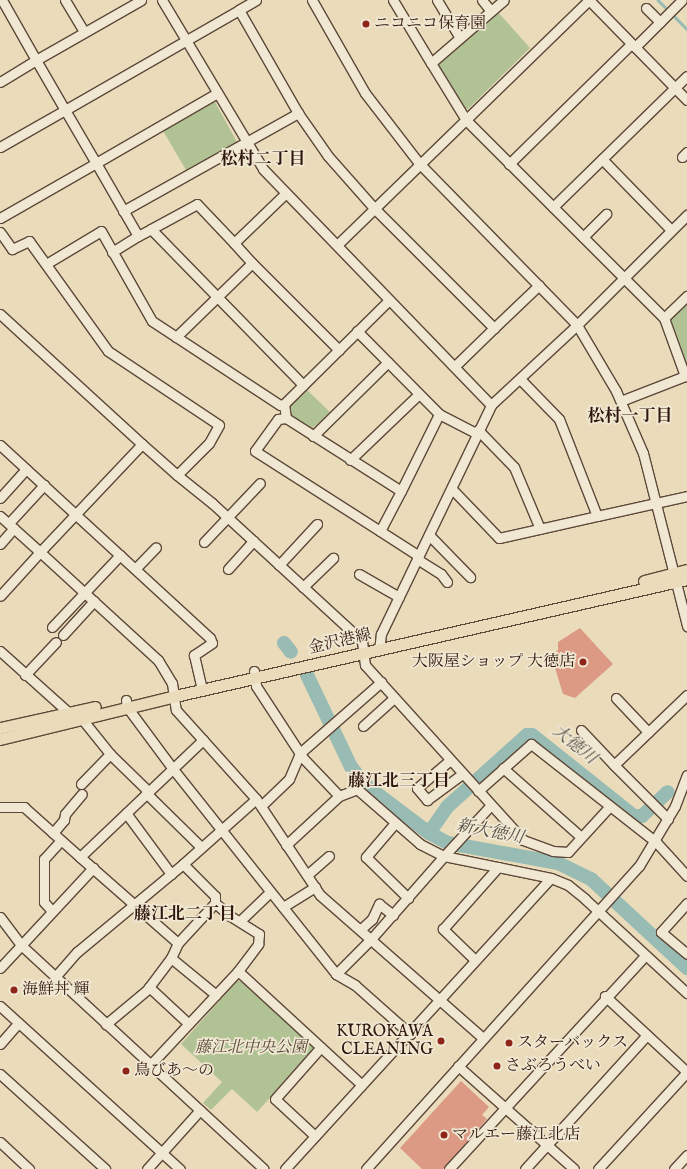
<!DOCTYPE html>
<meta charset="utf-8">
<style>
body{margin:0}
#map{position:relative;width:687px;height:1169px;overflow:hidden;background:#eadcbb;font-family:"IM FELL English","Noto Serif JP",serif}
div>[style]{position:absolute}
.green>*{inset:0;background:#b1c295}
.stream>*{height:2.5px;margin:-1.25px;padding:0 1.25px;transform-origin:1.25px;border-radius:1.25px;background:#98bbb3}
.river>*{height:14px;margin:-7px;padding:0 7px;transform-origin:7px;border-radius:7px;background:#98bbb3}
.building>*{inset:0;background:#dc9a84}
.roads{filter:drop-shadow(1px 0 #5e4839) drop-shadow(-1px 0 #5e4839) drop-shadow(0 1px #5e4839) drop-shadow(0 -1px #5e4839)}
.minor>*{height:9px;margin:-4.5px;padding:0 4.5px;transform-origin:4.5px;border-radius:4.5px;background:#f1e8d3}
.major>*{height:11px;margin:-5.5px;padding:0 5.5px;transform-origin:5.5px;border-radius:5.5px;background:#eadcbb}
.dots>*{width:11px;height:11px;translate:-50% -50%;box-sizing:border-box;border:2px solid #f1e8d3;border-radius:50%}
span{translate:-50% -50%;white-space:nowrap;text-align:center;line-height:1.15;-webkit-text-stroke:3.5px #f1e8d3;paint-order:stroke}
.poi-label{font-size:16px;color:#30170e}
.left{translate:0 -50%;text-align:left}
.right{translate:-100% -50%;text-align:right}
.street-label{font-size:16px;color:#30170e}
.park-label{font-size:16px;color:#574a36;font-style:italic}
.neighbourhood-label{font-size:17px;color:#30170e;font-weight:700}
.water-label{font-size:17px;color:#545048;font-style:italic}
</style>
<div id="map">
<div class="green">
<div style="clip-path:polygon(497px 11px,530px 48px,468px 109px,463px 108px,438px 66px,439px 62px)"></div>
<div style="clip-path:polygon(211px 101px,215px 102px,237px 142px,186px 170px,162px 129px)"></div>
<div style="clip-path:polygon(687px 303px,687px 366px,670px 322px)"></div>
<div style="clip-path:polygon(305px 388px,331px 413px,310px 430px,290px 416px,290px 402px)"></div>
<div style="clip-path:polygon(237px 981px,243px 981px,313px 1045px,314px 1050px,257px 1112px,232px 1089px,211px 1110px,203px 1103px,222px 1082px,181px 1044px)"></div>
</div>
<div class="stream">
<div style="left:658px;top:0;width:11px;rotate:45deg"></div>
<div style="left:673px;top:15px;width:20px;rotate:45deg"></div>
</div>
<div class="river">
<div style="left:284px;top:643px;width:11px;rotate:52deg"></div>
<div style="left:307px;top:675px;width:102px;rotate:64.4deg"></div>
<div style="left:351px;top:767px;width:25px;rotate:50deg"></div>
<div style="left:367px;top:786px;width:78px;rotate:37.2deg"></div>
<div style="left:429px;top:833px;width:21px;rotate:28deg"></div>
<div style="left:448px;top:843px;width:112px;rotate:10.3deg"></div>
<div style="left:558px;top:863px;width:37px;rotate:26deg"></div>
<div style="left:591px;top:879px;width:131px;rotate:42.8deg"></div>
<div style="left:429px;top:833px;width:32px;rotate:-55deg"></div>
<div style="left:447px;top:807px;width:108px;rotate:-42deg"></div>
<div style="left:527px;top:735px;width:5px"></div>
<div style="left:532px;top:735px;width:130px;rotate:38.5deg"></div>
<div style="left:634px;top:816px;width:8px"></div>
<div style="left:642px;top:816px;width:35px;rotate:-43deg"></div>
</div>
<div class="building">
<div style="clip-path:polygon(580px 628px,613px 664px,575px 698px,563px 694px,551px 655px,558px 650px,558px 642px)"></div>
<div style="clip-path:polygon(461px 1081px,489px 1107px,482px 1115px,487px 1119px,443px 1169px,422px 1169px,400px 1148px)"></div>
</div>
<div class="roads">
<div class="minor">
<div style="left:2px;top:0;width:69px;rotate:60.5deg"></div>
<div style="left:36px;top:60px;width:121px;rotate:-29.7deg"></div>
<div style="left:65px;top:0;width:37px;rotate:59deg"></div>
<div style="left:162px;top:0;width:197px;rotate:59.1deg"></div>
<div style="left:263px;top:169px;width:328px;rotate:46deg"></div>
<div style="left:256px;top:0;width:20px;rotate:150deg"></div>
<div style="left:239px;top:10px;width:119px;rotate:60.2deg"></div>
<div style="left:298px;top:113px;width:52px;rotate:55.1deg"></div>
<div style="left:328px;top:156px;width:69px;rotate:48.5deg"></div>
<div style="left:374px;top:208px;width:170px;rotate:45deg"></div>
<div style="left:494px;top:328px;width:62px;rotate:-43.7deg"></div>
<div style="left:312px;top:0;width:107px;rotate:60.3deg"></div>
<div style="left:365px;top:93px;width:88px;rotate:52.4deg"></div>
<div style="left:419px;top:163px;width:226px;rotate:45.7deg"></div>
<div style="left:577px;top:325px;width:77px;rotate:59.4deg"></div>
<div style="left:616px;top:391px;width:68px;rotate:66.5deg"></div>
<div style="left:643px;top:453px;width:179px;rotate:75.7deg"></div>
<div style="left:393px;top:0;width:74px;rotate:58.9deg"></div>
<div style="left:431px;top:63px;width:96px;rotate:-40.8deg"></div>
<div style="left:437px;top:0;width:44px;rotate:58.8deg"></div>
<div style="left:482px;top:0;width:14px;rotate:51deg"></div>
<div style="left:589px;top:0;width:140px;rotate:45.6deg"></div>
<div style="left:646px;top:8px;width:20px;rotate:45deg"></div>
<div style="left:635px;top:47px;width:66px;rotate:-45deg"></div>
<div style="left:431px;top:63px;width:67px;rotate:58.4deg"></div>
<div style="left:466px;top:120px;width:280px;rotate:45deg"></div>
<div style="left:664px;top:318px;width:62px;rotate:70.1deg"></div>
<div style="left:685px;top:376px;width:69px;rotate:158.7deg"></div>
<div style="left:0;top:82px;width:42px;rotate:-31.4deg"></div>
<div style="left:36px;top:60px;width:58px;rotate:59.9deg"></div>
<div style="left:65px;top:110px;width:201px;rotate:-29.9deg"></div>
<div style="left:0;top:147px;width:75px;rotate:-29.6deg"></div>
<div style="left:65px;top:110px;width:61px;rotate:59.7deg"></div>
<div style="left:96px;top:163px;width:140px;rotate:-30deg"></div>
<div style="left:682px;top:157px;width:7px;rotate:-45deg"></div>
<div style="left:602px;top:159px;width:99px;rotate:45.8deg"></div>
<div style="left:509px;top:164px;width:171px;rotate:-44.5deg"></div>
<div style="left:553px;top:207px;width:187px;rotate:-44.4deg"></div>
<div style="left:123px;top:211px;width:201px;rotate:-29.2deg"></div>
<div style="left:0;top:218px;width:111px;rotate:-29.8deg"></div>
<div style="left:96px;top:163px;width:84px;rotate:60.1deg"></div>
<div style="left:138px;top:236px;width:15px;rotate:-28deg"></div>
<div style="left:151px;top:229px;width:218px;rotate:45.7deg"></div>
<div style="left:151px;top:229px;width:52px;rotate:-28.5deg"></div>
<div style="left:197px;top:204px;width:54px;rotate:46.5deg"></div>
<div style="left:234px;top:243px;width:72px;rotate:-43.9deg"></div>
<div style="left:0;top:232px;width:21px;rotate:55deg"></div>
<div style="left:12px;top:249px;width:19px;rotate:-25deg"></div>
<div style="left:29px;top:241px;width:135px;rotate:54.3deg"></div>
<div style="left:108px;top:351px;width:133px;rotate:33.7deg"></div>
<div style="left:219px;top:425px;width:21px;rotate:119deg"></div>
<div style="left:209px;top:443px;width:45px;rotate:135deg"></div>
<div style="left:177px;top:475px;width:45px;rotate:38.7deg"></div>
<div style="left:212px;top:503px;width:204px;rotate:42.6deg"></div>
<div style="left:362px;top:641px;width:24px;rotate:83deg"></div>
<div style="left:365px;top:665px;width:236px;rotate:47.9deg"></div>
<div style="left:523px;top:840px;width:32px;rotate:20deg"></div>
<div style="left:553px;top:851px;width:15px;rotate:4deg"></div>
<div style="left:568px;top:852px;width:62px;rotate:-47.6deg"></div>
<div style="left:583px;top:237px;width:33px;rotate:-45deg"></div>
<div style="left:337px;top:245px;width:351px;rotate:-44.2deg"></div>
<div style="left:112px;top:252px;width:31px;rotate:-32deg"></div>
<div style="left:252px;top:263px;width:123px;rotate:45deg"></div>
<div style="left:46px;top:264px;width:64px;rotate:-31deg"></div>
<div style="left:101px;top:231px;width:103px;rotate:60.5deg"></div>
<div style="left:152px;top:321px;width:153px;rotate:33.3deg"></div>
<div style="left:280px;top:405px;width:4px;rotate:-14deg"></div>
<div style="left:284px;top:404px;width:14px;rotate:82deg"></div>
<div style="left:286px;top:418px;width:136px;rotate:32.4deg"></div>
<div style="left:401px;top:491px;width:45px;rotate:117.7deg"></div>
<div style="left:380px;top:531px;width:46px;rotate:32.7deg"></div>
<div style="left:0;top:314px;width:193px;rotate:42.5deg"></div>
<div style="left:142px;top:444px;width:149px;rotate:133.4deg"></div>
<div style="left:40px;top:552px;width:160px;rotate:42.5deg"></div>
<div style="left:158px;top:660px;width:27px;rotate:59deg"></div>
<div style="left:172px;top:683px;width:27px;rotate:82deg"></div>
<div style="left:176px;top:710px;width:120px;rotate:48deg"></div>
<div style="left:256px;top:799px;width:98px;rotate:138.3deg"></div>
<div style="left:183px;top:864px;width:45px;rotate:45deg"></div>
<div style="left:215px;top:896px;width:7px;rotate:90deg"></div>
<div style="left:215px;top:903px;width:54px;rotate:132.8deg"></div>
<div style="left:178px;top:943px;width:17px;rotate:115deg"></div>
<div style="left:171px;top:958px;width:39px;rotate:127deg"></div>
<div style="left:148px;top:989px;width:55px;rotate:140.2deg"></div>
<div style="left:664px;top:318px;width:32px;rotate:-44deg"></div>
<div style="left:357px;top:331px;width:117px;rotate:45.3deg"></div>
<div style="left:439px;top:414px;width:42px;rotate:27.2deg"></div>
<div style="left:176px;top:337px;width:106px;rotate:-44.2deg"></div>
<div style="left:252px;top:263px;width:27px;rotate:-132deg"></div>
<div style="left:455px;top:366px;width:54px;rotate:-44.3deg"></div>
<div style="left:520px;top:379px;width:56px;rotate:45.7deg"></div>
<div style="left:559px;top:419px;width:104px;rotate:68.6deg"></div>
<div style="left:597px;top:516px;width:92px;rotate:-12.5deg"></div>
<div style="left:284px;top:404px;width:148px;rotate:-44.7deg"></div>
<div style="left:286px;top:418px;width:8px;rotate:173deg"></div>
<div style="left:278px;top:419px;width:39px;rotate:126deg"></div>
<div style="left:255px;top:451px;width:148px;rotate:32.6deg"></div>
<div style="left:478px;top:430px;width:52px;rotate:45.8deg"></div>
<div style="left:514px;top:467px;width:67px;rotate:67.2deg"></div>
<div style="left:313px;top:436px;width:105px;rotate:-44.6deg"></div>
<div style="left:142px;top:444px;width:47px;rotate:41.5deg"></div>
<div style="left:0;top:445px;width:285px;rotate:42.6deg"></div>
<div style="left:210px;top:638px;width:5px;rotate:68deg"></div>
<div style="left:212px;top:643px;width:22px;rotate:146deg"></div>
<div style="left:194px;top:655px;width:36px;rotate:77deg"></div>
<div style="left:350px;top:460px;width:95px;rotate:-43.7deg"></div>
<div style="left:452px;top:489px;width:68px;rotate:46.2deg"></div>
<div style="left:499px;top:538px;width:100px;rotate:-12.7deg"></div>
<div style="left:401px;top:491px;width:86px;rotate:-63.7deg"></div>
<div style="left:0;top:498px;width:39px;rotate:-48deg"></div>
<div style="left:0;top:516px;width:54px;rotate:42deg"></div>
<div style="left:40px;top:552px;width:59px;rotate:132.3deg"></div>
<div style="left:9px;top:523px;width:52px;rotate:-47.4deg"></div>
<div style="left:429px;top:535px;width:59px;rotate:45.7deg"></div>
<div style="left:204px;top:542px;width:81px;rotate:-46.5deg"></div>
<div style="left:0;top:544px;width:21px;rotate:-49deg"></div>
<div style="left:417px;top:559px;width:28px;rotate:32deg"></div>
<div style="left:441px;top:574px;width:10px;rotate:53deg"></div>
<div style="left:279px;top:565px;width:56px;rotate:-47.2deg"></div>
<div style="left:135px;top:569px;width:30px;rotate:-46deg"></div>
<div style="left:228px;top:569px;width:38px;rotate:-48deg"></div>
<div style="left:359px;top:574px;width:46px;rotate:29.9deg"></div>
<div style="left:303px;top:587px;width:42px;rotate:-44deg"></div>
<div style="left:52px;top:627px;width:99px;rotate:-46.6deg"></div>
<div style="left:63px;top:635px;width:46px;rotate:-47.6deg"></div>
<div style="left:379px;top:650px;width:16px;rotate:-83deg"></div>
<div style="left:381px;top:634px;width:254px;rotate:-64.3deg"></div>
<div style="left:491px;top:405px;width:117px;rotate:-42.9deg"></div>
<div style="left:577px;top:325px;width:156px;rotate:-45deg"></div>
<div style="left:0;top:651px;width:93px;rotate:41.9deg"></div>
<div style="left:254px;top:671px;width:15px;rotate:82deg"></div>
<div style="left:256px;top:686px;width:86px;rotate:56.9deg"></div>
<div style="left:303px;top:758px;width:52px;rotate:46.5deg"></div>
<div style="left:339px;top:796px;width:19px;rotate:-21deg"></div>
<div style="left:357px;top:789px;width:84px;rotate:41.1deg"></div>
<div style="left:420px;top:844px;width:27px;rotate:27deg"></div>
<div style="left:444px;top:856px;width:109px;rotate:131.3deg"></div>
<div style="left:372px;top:938px;width:51px;rotate:135deg"></div>
<div style="left:336px;top:974px;width:22px;rotate:30deg"></div>
<div style="left:355px;top:985px;width:74px;rotate:41.7deg"></div>
<div style="left:25px;top:675px;width:45px;rotate:-46.8deg"></div>
<div style="left:616px;top:698px;width:47px;rotate:46.7deg"></div>
<div style="left:126px;top:700px;width:7px;rotate:82deg"></div>
<div style="left:127px;top:707px;width:77px;rotate:53.4deg"></div>
<div style="left:173px;top:769px;width:262px;rotate:51.5deg"></div>
<div style="left:78px;top:714px;width:51px;rotate:51.3deg"></div>
<div style="left:110px;top:754px;width:53px;rotate:44.2deg"></div>
<div style="left:363px;top:726px;width:42px;rotate:-42.1deg"></div>
<div style="left:581px;top:730px;width:48px;rotate:46.7deg"></div>
<div style="left:449px;top:761px;width:42px;rotate:139.8deg"></div>
<div style="left:417px;top:788px;width:16px;rotate:50deg"></div>
<div style="left:427px;top:800px;width:44px;rotate:-36.6deg"></div>
<div style="left:503px;top:768px;width:104px;rotate:41.5deg"></div>
<div style="left:81px;top:784px;width:42px;rotate:-46deg"></div>
<div style="left:478px;top:791px;width:71px;rotate:-41.6deg"></div>
<div style="left:531px;top:744px;width:159px;rotate:38.1deg"></div>
<div style="left:656px;top:842px;width:46px;rotate:47.6deg"></div>
<div style="left:146px;top:793px;width:77px;rotate:44.5deg"></div>
<div style="left:256px;top:799px;width:115px;rotate:56.3deg"></div>
<div style="left:320px;top:895px;width:217px;rotate:41.3deg"></div>
<div style="left:491px;top:805px;width:69px;rotate:132.7deg"></div>
<div style="left:444px;top:856px;width:109px;rotate:11.6deg"></div>
<div style="left:261px;top:806px;width:39px;rotate:-44deg"></div>
<div style="left:289px;top:779px;width:28px;rotate:-67deg"></div>
<div style="left:300px;top:753px;width:108px;rotate:-41.2deg"></div>
<div style="left:0;top:807px;width:24px"></div>
<div style="left:24px;top:807px;width:75px;rotate:41.8deg"></div>
<div style="left:80px;top:857px;width:170px;rotate:-43.6deg"></div>
<div style="left:126px;top:813px;width:76px;rotate:53.6deg"></div>
<div style="left:668px;top:819px;width:76px;rotate:-135deg"></div>
<div style="left:614px;top:765px;width:101px;rotate:-43.8deg"></div>
<div style="left:395px;top:823px;width:45px;rotate:130.5deg"></div>
<div style="left:366px;top:857px;width:59px;rotate:44.3deg"></div>
<div style="left:53px;top:833px;width:17px;rotate:-50deg"></div>
<div style="left:64px;top:820px;width:6px;rotate:-81deg"></div>
<div style="left:65px;top:814px;width:26px;rotate:-50deg"></div>
<div style="left:286px;top:845px;width:72px;rotate:-42.8deg"></div>
<div style="left:80px;top:857px;width:130px;rotate:41.3deg"></div>
<div style="left:307px;top:875px;width:29px;rotate:-41deg"></div>
<div style="left:687px;top:903px;width:39px;rotate:132deg"></div>
<div style="left:661px;top:932px;width:34px;rotate:40deg"></div>
<div style="left:283px;top:907px;width:38px;rotate:-32deg"></div>
<div style="left:52px;top:911px;width:12px;rotate:-132deg"></div>
<div style="left:44px;top:902px;width:43px;rotate:-90deg"></div>
<div style="left:44px;top:859px;width:25px;rotate:-48deg"></div>
<div style="left:0;top:917px;width:35px;rotate:53deg"></div>
<div style="left:21px;top:945px;width:330px;rotate:42.7deg"></div>
<div style="left:241px;top:920px;width:39px;rotate:-44deg"></div>
<div style="left:361px;top:929px;width:15px;rotate:-42deg"></div>
<div style="left:372px;top:919px;width:17px;rotate:-65deg"></div>
<div style="left:379px;top:904px;width:18px;rotate:38deg"></div>
<div style="left:171px;top:958px;width:58px;rotate:39.4deg"></div>
<div style="left:475px;top:960px;width:45px;rotate:-135.9deg"></div>
<div style="left:443px;top:929px;width:83px;rotate:-48.4deg"></div>
<div style="left:0;top:968px;width:137px;rotate:-47.1deg"></div>
<div style="left:238px;top:971px;width:168px;rotate:42.6deg"></div>
<div style="left:55px;top:977px;width:33px;rotate:-49deg"></div>
<div style="left:77px;top:952px;width:138px;rotate:-39.7deg"></div>
<div style="left:149px;top:987px;width:54px;rotate:42.8deg"></div>
<div style="left:0;top:1006px;width:243px;rotate:42.2deg"></div>
<div style="left:0;top:1044px;width:28px;rotate:-49deg"></div>
<div style="left:151px;top:1064px;width:127px;rotate:-46.9deg"></div>
<div style="left:238px;top:971px;width:34px;rotate:-53deg"></div>
<div style="left:258px;top:944px;width:10px;rotate:-84deg"></div>
<div style="left:259px;top:934px;width:34px;rotate:-148deg"></div>
<div style="left:230px;top:916px;width:20px;rotate:-139deg"></div>
<div style="left:458px;top:1066px;width:155px;rotate:41.6deg"></div>
<div style="left:0;top:1074px;width:142px;rotate:42.1deg"></div>
<div style="left:315px;top:1136px;width:54px;rotate:-137.2deg"></div>
<div style="left:275px;top:1099px;width:69px;rotate:-48.5deg"></div>
<div style="left:0;top:1142px;width:40px;rotate:43deg"></div>
<div style="left:147px;top:1169px;width:79px;rotate:-48.1deg"></div>
<div style="left:285px;top:1169px;width:394px;rotate:-47.6deg"></div>
<div style="left:551px;top:878px;width:18px;rotate:22deg"></div>
<div style="left:568px;top:885px;width:22px;rotate:39deg"></div>
<div style="left:585px;top:899px;width:139px;rotate:42.7deg"></div>
<div style="left:366px;top:1169px;width:408px;rotate:-48deg"></div>
<div style="left:639px;top:866px;width:70px;rotate:-59deg"></div>
<div style="left:675px;top:806px;width:33px;rotate:-69deg"></div>
<div style="left:449px;top:1169px;width:289px;rotate:-47.4deg"></div>
<div style="left:525px;top:1169px;width:181px;rotate:-47.7deg"></div>
<div style="left:598px;top:1169px;width:132px;rotate:-47.5deg"></div>
<div style="left:687px;top:1072px;width:112px;rotate:-137.2deg"></div>
<div style="left:674px;top:1169px;width:19px;rotate:-47deg"></div>
</div>
<div class="major">
<div style="left:644px;top:581px;width:44px;rotate:-14.3deg"></div>
<div style="left:0;top:728px;width:97px;rotate:-12.5deg"></div>
<div style="left:0;top:739px;width:180px;rotate:-13.8deg"></div>
<div style="left:175px;top:696px;width:525px;rotate:-12.87deg"></div>
</div>
</div>
<div class="dots">
<div style="left:366px;top:24px;background:#8f2418"></div>
<div style="left:583px;top:662px;background:#8f2418"></div>
<div style="left:14px;top:990px;background:#8f2418"></div>
<div style="left:441px;top:1041px;background:#8f2418"></div>
<div style="left:509px;top:1043px;background:#8f2418"></div>
<div style="left:497px;top:1066px;background:#8f2418"></div>
<div style="left:126px;top:1071px;background:#8f2418"></div>
<div style="left:444px;top:1135px;background:#8f2418"></div>
</div>
<div class="poi-label">
<span class="left" style="left:374px;top:24px">ニコニコ保育園</span>
<span class="right" style="left:575px;top:662px">大阪屋ショップ 大徳店</span>
<span class="left" style="left:22px;top:990px">海鮮丼 輝</span>
<span class="right" style="left:433px;top:1041px">KUROKAWA<br>CLEANING</span>
<span class="left" style="left:517px;top:1043px">スターバックス</span>
<span class="left" style="left:505px;top:1066px">さぶろうべい</span>
<span class="left" style="left:134px;top:1071px">鳥びあ〜の</span>
<span class="left" style="left:452px;top:1135px">マルエー藤江北店</span>
</div>
<div class="street-label">
<span style="left:340px;top:642px;rotate:-13deg">金沢港線</span>
</div>
<div class="park-label">
<span style="left:251px;top:1048px">藤江北中央公園</span>
</div>
<div class="neighbourhood-label">
<span style="left:263px;top:160px">松村二丁目</span>
<span style="left:630px;top:417px">松村一丁目</span>
<span style="left:399px;top:782px">藤江北三丁目</span>
<span style="left:185px;top:915px">藤江北二丁目</span>
</div>
<div class="water-label">
<span style="left:574px;top:745px;rotate:39deg">大徳川</span>
<span style="left:490px;top:832px;rotate:11deg">新大徳川</span>
</div>
</div>
